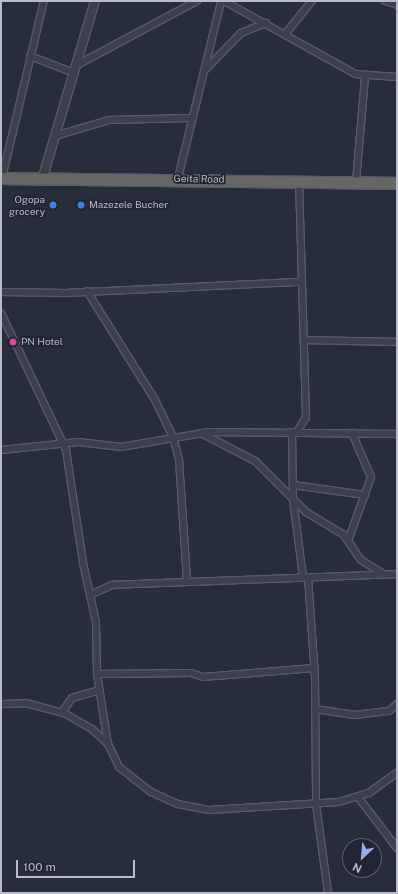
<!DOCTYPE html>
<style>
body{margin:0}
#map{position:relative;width:398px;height:894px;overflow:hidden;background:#282d3c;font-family:"Public Sans",sans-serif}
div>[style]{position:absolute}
.roads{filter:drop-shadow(1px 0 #575b68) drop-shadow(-1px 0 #575b68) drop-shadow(0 1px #575b68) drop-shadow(0 -1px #575b68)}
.minor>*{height:6px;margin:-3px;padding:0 3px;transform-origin:3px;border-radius:3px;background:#3c404d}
.tertiary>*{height:8px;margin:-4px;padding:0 4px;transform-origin:4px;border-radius:4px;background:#3c404d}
.trunk>*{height:11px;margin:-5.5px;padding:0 5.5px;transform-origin:5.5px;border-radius:5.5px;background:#666664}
.dots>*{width:11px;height:11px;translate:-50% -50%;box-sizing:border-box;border:2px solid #212532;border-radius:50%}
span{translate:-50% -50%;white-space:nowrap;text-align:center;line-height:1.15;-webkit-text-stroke:3.5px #212532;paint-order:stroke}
.street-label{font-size:10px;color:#b8bbc8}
.poi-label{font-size:10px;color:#b8bbc8}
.right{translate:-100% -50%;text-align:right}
.left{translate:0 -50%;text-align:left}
.frame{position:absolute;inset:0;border:2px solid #b8bbc8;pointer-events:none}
.north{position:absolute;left:342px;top:838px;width:40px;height:40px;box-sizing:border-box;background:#212532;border:1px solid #5d616e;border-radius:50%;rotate:206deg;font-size:11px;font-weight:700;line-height:16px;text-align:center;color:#b8bbc8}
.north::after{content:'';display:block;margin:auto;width:14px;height:18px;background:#99aaeb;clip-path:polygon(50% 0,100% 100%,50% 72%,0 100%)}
.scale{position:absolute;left:16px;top:860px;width:119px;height:18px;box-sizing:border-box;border:2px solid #b8bbc8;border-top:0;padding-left:5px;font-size:12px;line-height:14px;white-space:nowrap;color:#b8bbc8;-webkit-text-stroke:3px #212532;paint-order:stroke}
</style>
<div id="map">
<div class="roads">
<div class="minor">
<div style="left:224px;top:1px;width:150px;rotate:29.1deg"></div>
<div style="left:355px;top:74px;width:42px;rotate:4.1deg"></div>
<div style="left:385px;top:1px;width:13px;rotate:18deg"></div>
<div style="left:286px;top:33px;width:41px;rotate:-50.9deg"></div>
<div style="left:30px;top:56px;width:47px;rotate:21.1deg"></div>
<div style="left:77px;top:65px;width:136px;rotate:-28.1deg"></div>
<div style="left:204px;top:71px;width:53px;rotate:-45.8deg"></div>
<div style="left:241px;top:33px;width:27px;rotate:-22deg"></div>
<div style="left:55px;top:136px;width:56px;rotate:-16.5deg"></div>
<div style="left:109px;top:120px;width:81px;rotate:-1.4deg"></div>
<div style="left:2px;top:178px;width:182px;rotate:-76.7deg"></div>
<div style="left:178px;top:178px;width:182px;rotate:-76.3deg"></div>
<div style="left:356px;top:182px;width:106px;rotate:-85.1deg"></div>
<div style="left:87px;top:291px;width:128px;rotate:58deg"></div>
<div style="left:155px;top:400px;width:41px;rotate:64.1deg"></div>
<div style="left:173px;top:437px;width:24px;rotate:75deg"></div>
<div style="left:179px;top:460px;width:122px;rotate:86.2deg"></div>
<div style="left:1px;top:292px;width:64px;rotate:0.9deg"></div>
<div style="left:65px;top:293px;width:237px;rotate:-2.7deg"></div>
<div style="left:1px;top:313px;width:152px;rotate:64.6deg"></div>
<div style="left:66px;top:450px;width:114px;rotate:81.4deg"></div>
<div style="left:83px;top:563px;width:60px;rotate:77.6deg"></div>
<div style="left:96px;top:622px;width:52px;rotate:88.9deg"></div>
<div style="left:97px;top:674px;width:71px;rotate:81.1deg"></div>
<div style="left:108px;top:744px;width:25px;rotate:64deg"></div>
<div style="left:119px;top:767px;width:41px;rotate:38deg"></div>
<div style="left:151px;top:792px;width:30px;rotate:24deg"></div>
<div style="left:178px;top:804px;width:32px;rotate:11deg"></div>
<div style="left:209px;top:810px;width:130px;rotate:-3.5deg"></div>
<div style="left:339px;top:802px;width:31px;rotate:-17deg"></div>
<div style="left:369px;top:793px;width:34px;rotate:-36deg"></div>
<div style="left:305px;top:340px;width:92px;rotate:1.2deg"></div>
<div style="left:292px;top:432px;width:67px;rotate:89.1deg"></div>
<div style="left:293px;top:499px;width:79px;rotate:82.7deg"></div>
<div style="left:297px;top:432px;width:17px;rotate:-59deg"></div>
<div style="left:306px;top:417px;width:236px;rotate:-91.7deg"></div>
<div style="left:201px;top:433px;width:61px;rotate:27.4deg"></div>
<div style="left:255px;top:461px;width:72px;rotate:45deg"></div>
<div style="left:306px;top:512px;width:44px;rotate:31.2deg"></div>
<div style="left:344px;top:535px;width:30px;rotate:56deg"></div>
<div style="left:361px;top:560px;width:28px;rotate:32deg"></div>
<div style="left:1px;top:450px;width:78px;rotate:-5.9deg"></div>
<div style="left:79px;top:442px;width:42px;rotate:6.8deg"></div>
<div style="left:121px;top:447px;width:89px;rotate:-9.7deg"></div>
<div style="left:209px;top:432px;width:188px;rotate:0.6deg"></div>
<div style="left:293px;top:485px;width:73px;rotate:7.9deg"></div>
<div style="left:348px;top:541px;width:68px;rotate:-70.2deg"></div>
<div style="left:371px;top:477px;width:48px;rotate:-113.4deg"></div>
<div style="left:308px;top:577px;width:101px;rotate:86deg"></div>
<div style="left:315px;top:678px;width:126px;rotate:89.5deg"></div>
<div style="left:316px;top:804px;width:90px;rotate:82.3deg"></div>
<div style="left:92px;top:594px;width:22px;rotate:-24deg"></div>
<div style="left:112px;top:585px;width:285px;rotate:-2.2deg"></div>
<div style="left:97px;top:674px;width:94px;rotate:-0.6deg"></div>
<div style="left:191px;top:673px;width:13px;rotate:18deg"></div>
<div style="left:203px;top:677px;width:112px;rotate:-4.6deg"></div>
<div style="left:1px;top:704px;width:25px;rotate:-2deg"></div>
<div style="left:26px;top:703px;width:39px;rotate:15deg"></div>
<div style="left:64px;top:713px;width:32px;rotate:30deg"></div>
<div style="left:92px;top:729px;width:22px;rotate:43deg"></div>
<div style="left:315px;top:709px;width:40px;rotate:8.5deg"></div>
<div style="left:355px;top:715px;width:34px;rotate:-7deg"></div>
<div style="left:389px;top:711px;width:11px;rotate:-41deg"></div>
<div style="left:62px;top:712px;width:17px;rotate:-54deg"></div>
<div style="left:72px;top:698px;width:29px;rotate:-16deg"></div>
<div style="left:358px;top:797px;width:64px;rotate:52.6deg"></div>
</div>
<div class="tertiary">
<div style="left:42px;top:180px;width:187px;rotate:-73.5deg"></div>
</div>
<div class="trunk">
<div style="left:1px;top:178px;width:396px;rotate:0.7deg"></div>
</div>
</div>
<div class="dots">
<div style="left:53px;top:205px;background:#3f7fe0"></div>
<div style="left:81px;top:205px;background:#3f7fe0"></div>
<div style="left:13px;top:342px;background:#d1479c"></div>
</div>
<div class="street-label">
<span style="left:199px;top:179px;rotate:1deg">Geita Road</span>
</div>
<div class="poi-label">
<span class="right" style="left:45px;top:205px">Ogopa<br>grocery</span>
<span class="left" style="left:89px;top:205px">Mazezele Bucher</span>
<span class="left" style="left:21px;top:342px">PN Hotel</span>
</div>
<div class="frame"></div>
<div class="north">N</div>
<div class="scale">100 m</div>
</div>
